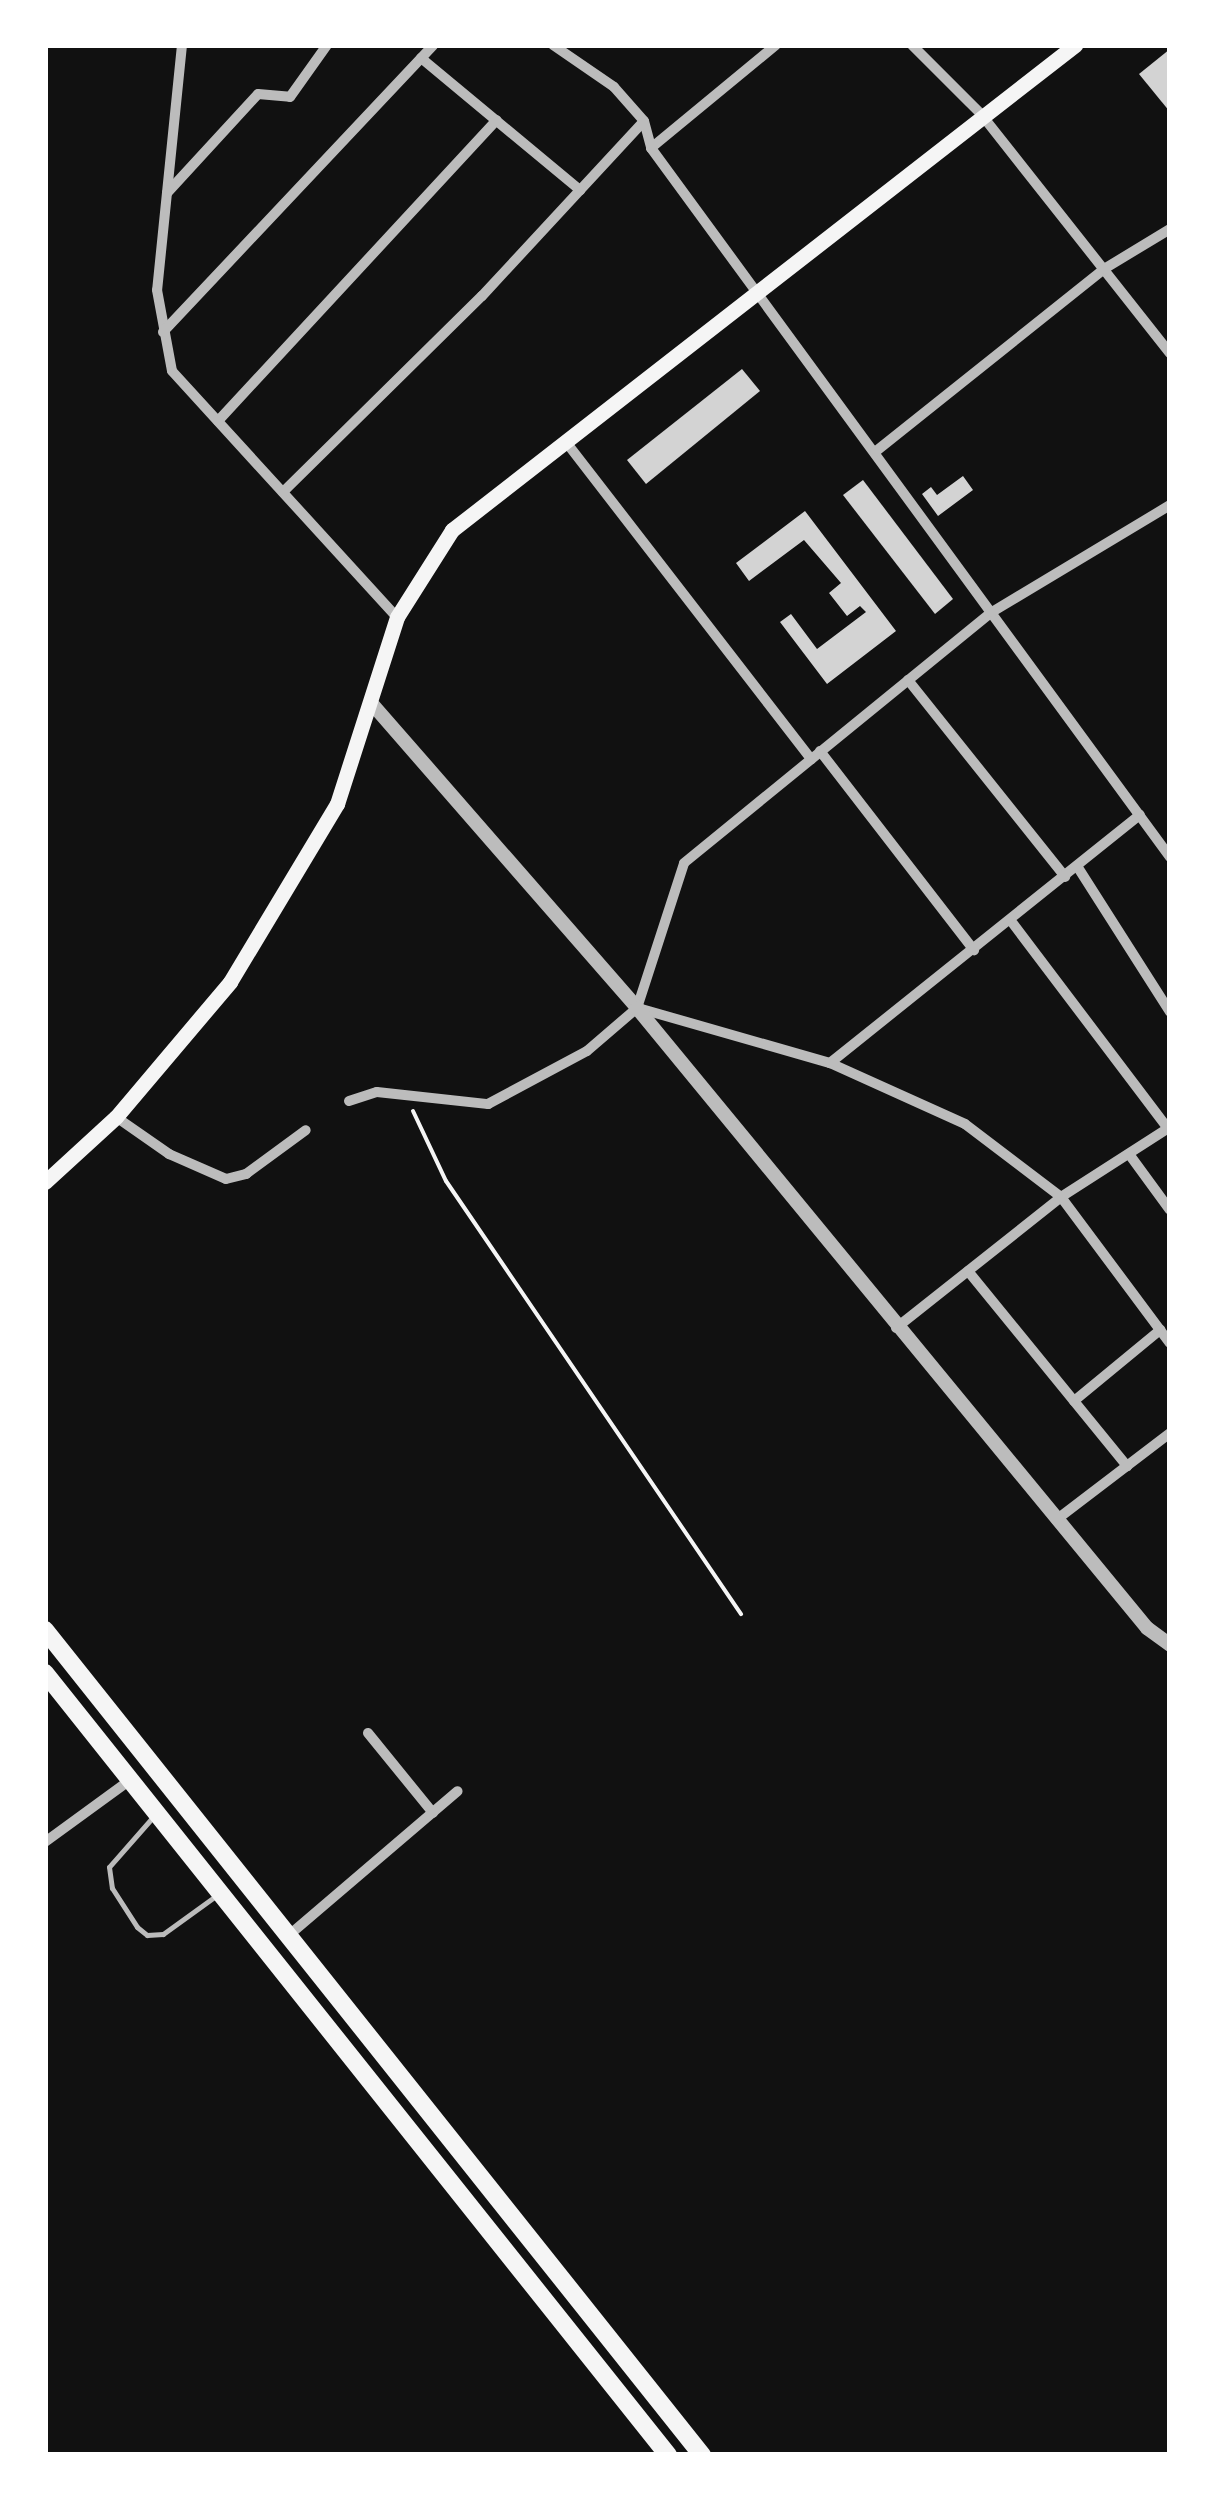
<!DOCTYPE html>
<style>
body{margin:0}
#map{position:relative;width:1215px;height:2500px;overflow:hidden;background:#111;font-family:Arial,sans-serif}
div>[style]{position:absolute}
.building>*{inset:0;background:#d3d3d3}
.path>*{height:4px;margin:-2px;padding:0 2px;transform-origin:2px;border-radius:2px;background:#f5f5f5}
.service>*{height:5px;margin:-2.5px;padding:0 2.5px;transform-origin:2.5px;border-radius:2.5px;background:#bcbcbc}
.minor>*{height:10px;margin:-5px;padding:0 5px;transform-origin:5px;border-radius:5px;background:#bcbcbc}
.tertiary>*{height:14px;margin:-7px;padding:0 7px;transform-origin:7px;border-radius:7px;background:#bcbcbc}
.secondary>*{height:15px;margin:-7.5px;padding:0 7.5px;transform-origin:7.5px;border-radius:7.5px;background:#f5f5f5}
.trunk>*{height:18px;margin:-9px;padding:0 9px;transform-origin:9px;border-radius:9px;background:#f5f5f5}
span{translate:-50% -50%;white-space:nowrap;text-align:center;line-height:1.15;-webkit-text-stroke:10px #fff;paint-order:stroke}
.frame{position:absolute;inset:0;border:48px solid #fff;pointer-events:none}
</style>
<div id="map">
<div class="building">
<div style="clip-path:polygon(1170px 49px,1170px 112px,1139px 74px)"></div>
<div style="clip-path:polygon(742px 369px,760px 391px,646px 484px,627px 460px)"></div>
<div style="clip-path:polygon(963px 476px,973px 490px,938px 516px,922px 494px,931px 487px,937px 495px)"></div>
<div style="clip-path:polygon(863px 480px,953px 599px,935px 614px,843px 495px)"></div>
<div style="clip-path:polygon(805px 511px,896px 631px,827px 684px,780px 622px,791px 614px,817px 649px,866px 612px,860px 606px,847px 616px,829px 593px,841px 583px,804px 540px,749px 581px,736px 563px)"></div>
</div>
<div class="path">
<div style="left:413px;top:1111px;width:77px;rotate:64.8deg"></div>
<div style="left:446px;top:1181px;width:524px;rotate:55.73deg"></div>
</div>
<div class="service">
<div style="left:152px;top:1818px;width:65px;rotate:131.3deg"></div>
<div style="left:109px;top:1867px;width:21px;rotate:82deg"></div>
<div style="left:112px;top:1888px;width:46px;rotate:57.3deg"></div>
<div style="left:137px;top:1927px;width:13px;rotate:39deg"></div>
<div style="left:147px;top:1935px;width:16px;rotate:-4deg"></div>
<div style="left:163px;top:1934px;width:67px;rotate:-35.8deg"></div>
</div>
<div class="minor">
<div style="left:182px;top:45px;width:246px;rotate:95.8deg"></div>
<div style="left:157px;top:290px;width:82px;rotate:79.5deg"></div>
<div style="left:172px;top:371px;width:333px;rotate:47.6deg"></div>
<div style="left:553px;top:45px;width:74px;rotate:34.5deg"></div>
<div style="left:614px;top:87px;width:45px;rotate:48.6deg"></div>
<div style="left:644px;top:121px;width:28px;rotate:75deg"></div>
<div style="left:651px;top:148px;width:879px;rotate:53.8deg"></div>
<div style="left:912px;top:45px;width:98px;rotate:45deg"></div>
<div style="left:981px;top:114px;width:305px;rotate:51.7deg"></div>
<div style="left:421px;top:58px;width:207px;rotate:39.7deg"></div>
<div style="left:651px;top:148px;width:162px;rotate:-39.5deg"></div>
<div style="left:167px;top:193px;width:134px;rotate:-47.4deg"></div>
<div style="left:258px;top:94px;width:32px;rotate:5deg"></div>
<div style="left:290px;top:97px;width:64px;rotate:-54.6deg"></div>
<div style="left:163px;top:332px;width:394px;rotate:-46.7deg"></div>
<div style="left:218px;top:421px;width:410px;rotate:-47.2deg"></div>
<div style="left:566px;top:442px;width:401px;rotate:52.3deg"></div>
<div style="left:875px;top:452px;width:293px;rotate:-38.6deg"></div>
<div style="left:1104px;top:269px;width:77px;rotate:-31.2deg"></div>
<div style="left:283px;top:492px;width:279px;rotate:-44.6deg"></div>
<div style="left:482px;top:296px;width:238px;rotate:-47.2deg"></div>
<div style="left:908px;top:680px;width:252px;rotate:51.4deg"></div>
<div style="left:820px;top:751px;width:252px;rotate:52.3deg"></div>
<div style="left:1077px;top:866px;width:173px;rotate:57.5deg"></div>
<div style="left:1011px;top:921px;width:263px;rotate:52.9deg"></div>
<div style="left:638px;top:1008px;width:200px;rotate:16deg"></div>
<div style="left:830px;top:1063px;width:148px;rotate:24.3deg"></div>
<div style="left:965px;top:1124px;width:121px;rotate:37.2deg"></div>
<div style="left:1061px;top:1197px;width:182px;rotate:53.3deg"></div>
<div style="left:830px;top:1063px;width:397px;rotate:-38.7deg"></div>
<div style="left:349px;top:1101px;width:29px;rotate:-18deg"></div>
<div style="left:377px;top:1092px;width:112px;rotate:6.2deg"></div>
<div style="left:488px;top:1104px;width:112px;rotate:-28.2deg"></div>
<div style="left:587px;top:1051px;width:66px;rotate:-40.7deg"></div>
<div style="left:637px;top:1008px;width:152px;rotate:-72deg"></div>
<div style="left:684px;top:863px;width:397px;rotate:-39.2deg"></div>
<div style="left:992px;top:612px;width:208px;rotate:-31deg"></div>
<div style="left:116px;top:1117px;width:65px;rotate:34.9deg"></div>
<div style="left:169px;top:1154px;width:62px;rotate:23.7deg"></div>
<div style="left:226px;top:1179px;width:21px;rotate:-14deg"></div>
<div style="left:246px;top:1174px;width:74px;rotate:-36.3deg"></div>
<div style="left:1129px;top:1154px;width:69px;rotate:53.8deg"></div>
<div style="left:968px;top:1271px;width:252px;rotate:50.8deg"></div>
<div style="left:896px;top:1328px;width:211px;rotate:-38.4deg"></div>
<div style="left:1061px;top:1197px;width:130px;rotate:-32.7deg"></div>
<div style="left:1074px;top:1401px;width:112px;rotate:-39.5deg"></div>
<div style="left:1056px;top:1520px;width:143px;rotate:-37.3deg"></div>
<div style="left:368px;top:1733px;width:103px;rotate:50.9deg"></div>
<div style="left:45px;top:1842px;width:105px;rotate:-36.1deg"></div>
<div style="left:288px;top:1936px;width:223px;rotate:-40.5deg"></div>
</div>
<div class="tertiary">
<div style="left:373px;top:705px;width:402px;rotate:48.9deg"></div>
<div style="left:637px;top:1008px;width:803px;rotate:50.56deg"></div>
<div style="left:1147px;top:1628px;width:29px;rotate:36deg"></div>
</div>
<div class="secondary">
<div style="left:45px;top:1182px;width:96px;rotate:-42.5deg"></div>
<div style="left:116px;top:1117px;width:177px;rotate:-49.8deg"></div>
<div style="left:230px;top:982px;width:208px;rotate:-59deg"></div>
<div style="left:337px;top:804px;width:196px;rotate:-72.2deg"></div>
<div style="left:397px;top:617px;width:103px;rotate:-57.7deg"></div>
<div style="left:452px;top:530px;width:790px;rotate:-37.9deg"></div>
</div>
<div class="trunk">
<div style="left:45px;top:1630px;width:1055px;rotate:51.47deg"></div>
<div style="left:45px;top:1673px;width:1000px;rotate:51.46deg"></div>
</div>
<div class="frame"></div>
</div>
